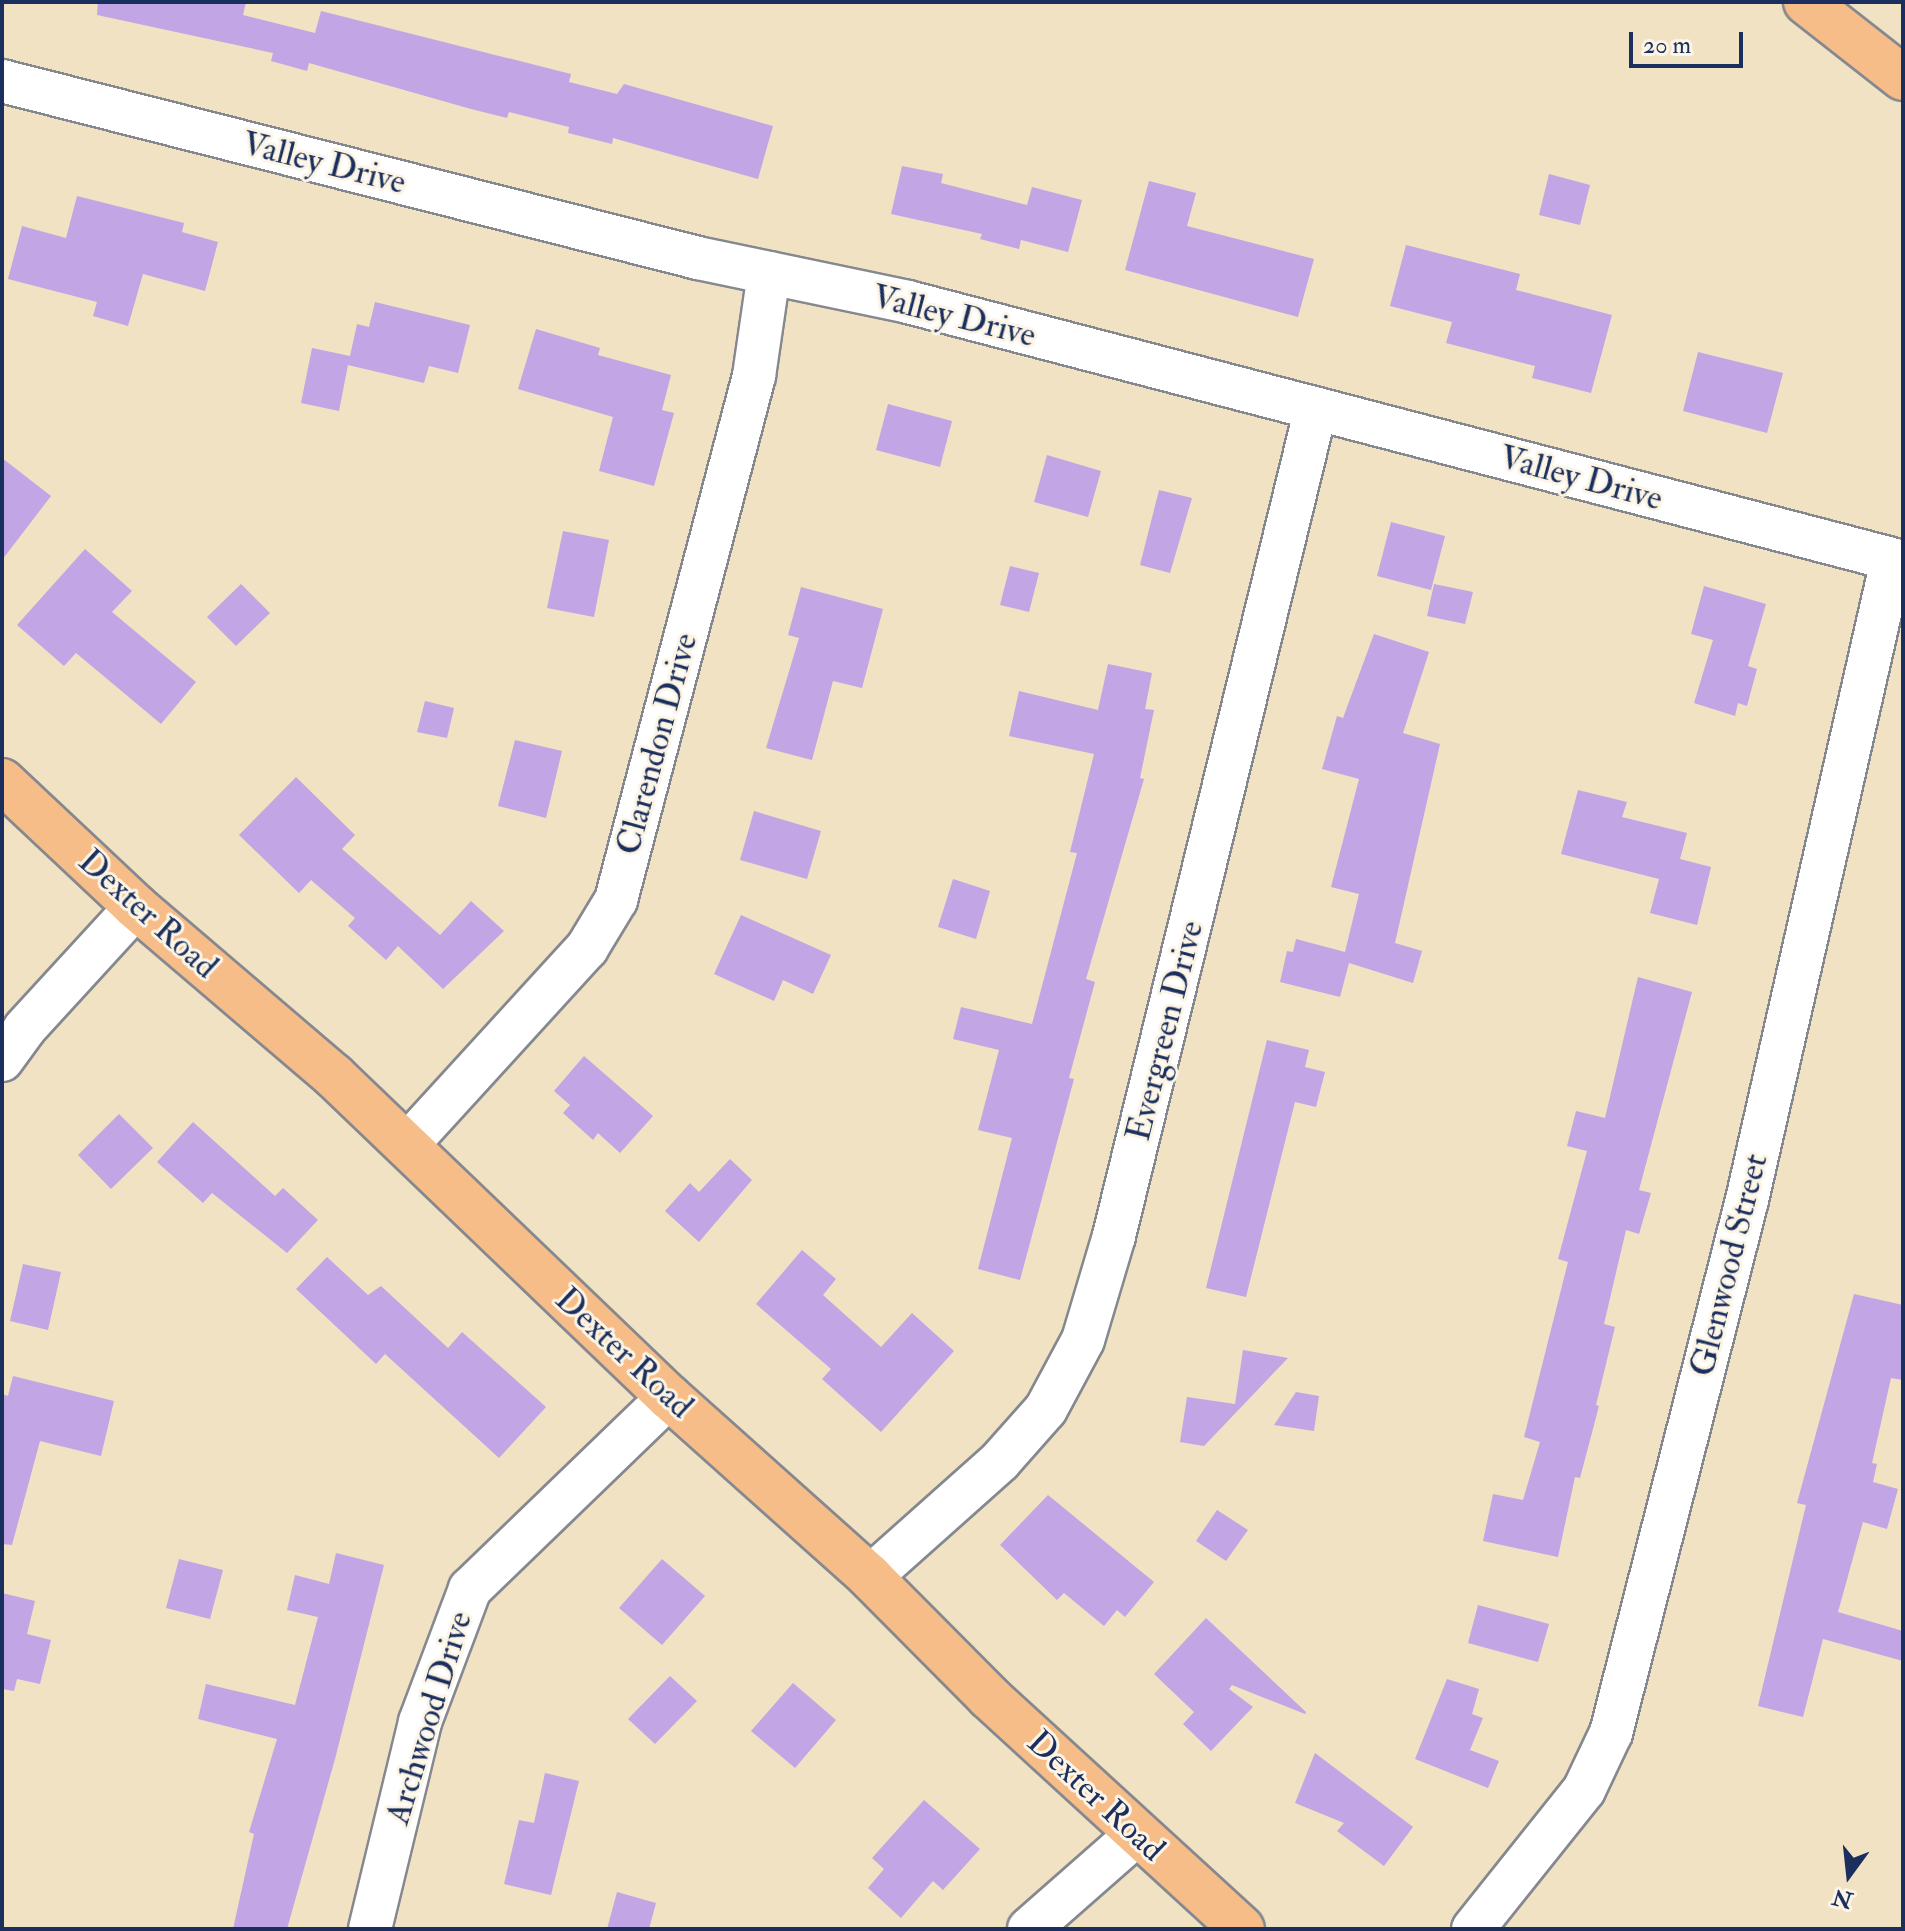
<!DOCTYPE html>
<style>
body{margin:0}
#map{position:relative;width:1905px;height:1931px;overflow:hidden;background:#f0e2c3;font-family:"IM FELL Double Pica",serif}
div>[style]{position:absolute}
.building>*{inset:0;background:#c2a5e4}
.roads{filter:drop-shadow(2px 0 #868890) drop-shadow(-2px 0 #868890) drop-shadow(0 2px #868890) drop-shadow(0 -2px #868890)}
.minor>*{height:42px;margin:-21px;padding:0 21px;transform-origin:21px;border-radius:21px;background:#fff}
.major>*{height:44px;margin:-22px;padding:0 22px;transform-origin:22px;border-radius:22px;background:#f7bd88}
.highway>*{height:44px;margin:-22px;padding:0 22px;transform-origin:22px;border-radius:22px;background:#f7bd88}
span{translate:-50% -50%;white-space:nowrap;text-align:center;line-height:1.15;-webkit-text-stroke:6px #fcf5e5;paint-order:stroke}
.street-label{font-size:34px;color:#1b2f5e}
.frame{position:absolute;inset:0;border:4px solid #1b2f5e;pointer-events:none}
.north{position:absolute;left:1809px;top:1835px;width:80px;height:80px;-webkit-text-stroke:6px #fcf5e5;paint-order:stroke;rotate:195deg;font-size:22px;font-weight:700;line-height:32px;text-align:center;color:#1b2f5e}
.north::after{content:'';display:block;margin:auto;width:28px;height:36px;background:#1b2f5e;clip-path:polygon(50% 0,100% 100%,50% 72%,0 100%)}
.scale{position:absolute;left:1629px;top:32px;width:114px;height:36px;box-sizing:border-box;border:4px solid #1b2f5e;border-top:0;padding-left:10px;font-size:24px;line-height:28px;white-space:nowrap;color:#1b2f5e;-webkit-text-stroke:6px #fcf5e5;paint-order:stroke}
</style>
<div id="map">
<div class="building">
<div style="clip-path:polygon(98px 2px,246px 2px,243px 15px,315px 33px,321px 11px,571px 74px,569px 82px,617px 94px,624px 84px,773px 126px,758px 179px,613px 138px,612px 144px,568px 133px,569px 127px,509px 112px,507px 118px,471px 109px,309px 63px,307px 71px,271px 61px,273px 53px,97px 15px)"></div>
<div style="clip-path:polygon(902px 166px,943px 174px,941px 183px,1027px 205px,1032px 187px,1082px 200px,1068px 252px,1021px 240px,1019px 249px,980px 239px,982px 234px,891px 214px)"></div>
<div style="clip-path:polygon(1549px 174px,1590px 185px,1580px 225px,1539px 215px)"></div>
<div style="clip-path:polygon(1149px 181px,1196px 193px,1187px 226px,1314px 259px,1298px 317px,1125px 270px)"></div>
<div style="clip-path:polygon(77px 196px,184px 223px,182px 232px,218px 242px,205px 291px,143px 274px,128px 326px,93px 316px,97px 302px,8px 279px,22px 226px,66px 238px)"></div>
<div style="clip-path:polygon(1406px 245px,1520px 274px,1516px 290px,1612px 315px,1591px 393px,1532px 378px,1535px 366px,1446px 343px,1452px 322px,1390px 306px)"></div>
<div style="clip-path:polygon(375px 302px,470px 325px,458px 373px,429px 366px,424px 383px,348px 365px,339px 411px,301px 403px,312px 348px,350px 356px,357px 324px,369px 327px)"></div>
<div style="clip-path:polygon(536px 329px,600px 348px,598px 355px,671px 375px,662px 410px,674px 413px,654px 486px,599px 471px,613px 417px,518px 389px)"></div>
<div style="clip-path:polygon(1698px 352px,1783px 373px,1767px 433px,1683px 411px)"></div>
<div style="clip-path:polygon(888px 404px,952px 421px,940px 467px,876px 450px)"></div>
<div style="clip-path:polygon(1047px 455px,1101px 471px,1088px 517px,1034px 502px)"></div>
<div style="clip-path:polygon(2px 458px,51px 496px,2px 560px)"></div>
<div style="clip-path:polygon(1159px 490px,1192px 498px,1170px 573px,1140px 565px)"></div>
<div style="clip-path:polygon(1391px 522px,1445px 536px,1431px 590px,1377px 576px)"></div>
<div style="clip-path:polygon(563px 531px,609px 540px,594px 617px,547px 608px)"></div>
<div style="clip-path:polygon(85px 549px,132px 591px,112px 612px,196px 682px,161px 724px,76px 653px,64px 666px,17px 625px)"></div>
<div style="clip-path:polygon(1010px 566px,1039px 573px,1029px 612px,1000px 605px)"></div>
<div style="clip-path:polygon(241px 584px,270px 613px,236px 646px,207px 617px)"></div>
<div style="clip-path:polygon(1434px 584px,1473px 592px,1465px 624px,1427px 616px)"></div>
<div style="clip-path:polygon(1704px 586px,1766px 604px,1748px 666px,1757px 669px,1747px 706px,1738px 703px,1735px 716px,1694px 703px,1713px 640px,1691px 634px)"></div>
<div style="clip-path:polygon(801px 587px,883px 609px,862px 688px,833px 681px,812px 760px,766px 748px,799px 638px,788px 635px)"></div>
<div style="clip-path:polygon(1374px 634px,1429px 652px,1403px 733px,1440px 744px,1395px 943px,1422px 951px,1413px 983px,1349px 963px,1340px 997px,1280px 982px,1287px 951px,1293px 952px,1296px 939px,1345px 952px,1359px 894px,1331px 887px,1359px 779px,1322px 769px,1337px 716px,1343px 718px)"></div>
<div style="clip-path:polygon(1108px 664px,1152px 673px,1145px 709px,1154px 710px,1140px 778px,1144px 779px,1086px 979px,1095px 982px,1069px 1078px,1074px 1079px,1020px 1280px,978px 1269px,1012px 1138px,978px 1130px,999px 1050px,953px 1039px,961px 1007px,1032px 1024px,1077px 853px,1070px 852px,1094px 754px,1009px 736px,1019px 691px,1098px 710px)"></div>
<div style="clip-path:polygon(425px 701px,454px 708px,447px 738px,417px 732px)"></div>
<div style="clip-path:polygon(515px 740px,562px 751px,546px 818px,498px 806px)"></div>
<div style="clip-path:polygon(296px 777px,355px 835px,342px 849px,440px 935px,471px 901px,504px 931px,443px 989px,398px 946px,386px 960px,348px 926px,355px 918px,311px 880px,299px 893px,239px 835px)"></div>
<div style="clip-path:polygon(1578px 790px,1627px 802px,1622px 817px,1687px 833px,1680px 859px,1711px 867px,1697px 925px,1650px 913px,1659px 879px,1561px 854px)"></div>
<div style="clip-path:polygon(754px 811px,821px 831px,807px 879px,740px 860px)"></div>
<div style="clip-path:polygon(953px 879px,990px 891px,976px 939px,938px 927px)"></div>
<div style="clip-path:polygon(741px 915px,831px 955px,813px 994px,783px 980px,774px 1001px,714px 974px)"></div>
<div style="clip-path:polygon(1638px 977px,1692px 992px,1639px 1190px,1651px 1193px,1639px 1234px,1626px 1230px,1604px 1324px,1615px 1327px,1596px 1405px,1599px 1406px,1580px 1478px,1575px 1477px,1558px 1557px,1483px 1541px,1493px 1494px,1523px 1500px,1540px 1442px,1524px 1437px,1568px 1262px,1558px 1259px,1587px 1151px,1567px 1146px,1576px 1111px,1605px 1118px)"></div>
<div style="clip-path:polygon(1267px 1040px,1309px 1050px,1305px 1067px,1325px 1072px,1316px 1107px,1295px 1102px,1246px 1297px,1206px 1288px)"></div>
<div style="clip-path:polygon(584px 1056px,653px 1116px,620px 1153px,598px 1133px,593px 1140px,563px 1113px,570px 1105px,554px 1091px)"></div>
<div style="clip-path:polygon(119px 1114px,153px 1148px,111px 1189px,78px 1155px)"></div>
<div style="clip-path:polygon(193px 1122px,275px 1196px,283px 1188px,318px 1220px,287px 1253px,212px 1193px,203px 1203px,157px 1162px)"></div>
<div style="clip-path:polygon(730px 1159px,752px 1180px,699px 1242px,665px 1211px,690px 1183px,699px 1192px)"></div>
<div style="clip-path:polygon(802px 1250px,836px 1279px,823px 1295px,881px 1347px,912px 1313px,954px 1351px,881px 1432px,822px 1379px,831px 1369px,756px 1304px)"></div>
<div style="clip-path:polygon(327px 1257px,368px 1295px,381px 1286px,448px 1348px,462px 1332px,546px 1407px,499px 1458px,385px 1354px,376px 1364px,296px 1289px)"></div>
<div style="clip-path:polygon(23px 1264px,61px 1272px,48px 1330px,10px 1321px)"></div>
<div style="clip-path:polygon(1854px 1294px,1903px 1305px,1903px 1380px,1891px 1378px,1872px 1463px,1877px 1464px,1873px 1482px,1898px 1489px,1887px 1529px,1863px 1522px,1838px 1612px,1903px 1631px,1903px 1661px,1823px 1639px,1803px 1717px,1758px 1706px,1806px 1505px,1797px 1503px)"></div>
<div style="clip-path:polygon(1243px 1350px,1288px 1358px,1204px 1446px,1180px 1442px,1187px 1397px,1235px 1404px)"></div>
<div style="clip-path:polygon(13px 1376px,114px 1401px,101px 1456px,40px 1441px,12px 1545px,2px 1544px,2px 1394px,8px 1396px)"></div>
<div style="clip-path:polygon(1296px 1392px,1319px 1396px,1314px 1431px,1274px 1425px)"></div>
<div style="clip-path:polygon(1048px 1495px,1154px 1582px,1125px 1617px,1117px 1610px,1104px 1626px,1064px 1593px,1057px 1600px,1000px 1545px)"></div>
<div style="clip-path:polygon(1217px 1510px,1248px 1530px,1226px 1561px,1196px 1541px)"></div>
<div style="clip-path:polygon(336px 1553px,384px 1565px,335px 1759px,287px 1929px,233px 1929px,254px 1834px,249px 1832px,277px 1739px,198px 1719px,206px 1684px,295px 1705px,318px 1617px,287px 1610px,295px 1575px,329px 1584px)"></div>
<div style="clip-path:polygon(179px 1559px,223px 1570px,210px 1619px,166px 1608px)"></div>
<div style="clip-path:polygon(662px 1559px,705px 1596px,662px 1645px,619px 1608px)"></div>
<div style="clip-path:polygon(2px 1593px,35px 1601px,27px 1634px,51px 1640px,40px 1684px,17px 1679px,14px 1691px,2px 1689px)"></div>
<div style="clip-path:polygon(1478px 1605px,1549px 1624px,1538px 1662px,1468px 1643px)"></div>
<div style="clip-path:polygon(1206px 1618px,1306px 1712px,1305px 1714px,1232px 1685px,1229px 1689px,1253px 1707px,1211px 1751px,1183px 1724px,1194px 1712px,1154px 1674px)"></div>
<div style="clip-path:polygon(670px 1676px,697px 1701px,655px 1744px,628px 1719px)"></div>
<div style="clip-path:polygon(1447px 1679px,1479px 1689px,1472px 1714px,1483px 1718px,1470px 1750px,1499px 1761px,1488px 1788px,1415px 1759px)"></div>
<div style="clip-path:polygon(793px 1683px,836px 1720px,795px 1768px,751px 1731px)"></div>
<div style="clip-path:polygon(1315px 1753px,1413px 1827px,1384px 1866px,1337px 1831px,1344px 1823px,1295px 1803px)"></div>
<div style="clip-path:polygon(545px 1773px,579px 1781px,551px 1895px,504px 1884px,519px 1820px,534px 1823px)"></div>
<div style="clip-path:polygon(924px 1800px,980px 1849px,943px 1890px,933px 1881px,901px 1918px,868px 1888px,884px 1869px,872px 1858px)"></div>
<div style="clip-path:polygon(617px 1892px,656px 1903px,649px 1929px,607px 1929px)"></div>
</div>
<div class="roads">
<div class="minor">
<div style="left:2px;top:81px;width:718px;rotate:14.27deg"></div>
<div style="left:698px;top:258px;width:215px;rotate:11.8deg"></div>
<div style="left:908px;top:302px;width:1028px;rotate:14.64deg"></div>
<div style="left:2px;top:1060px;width:39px;rotate:-54deg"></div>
<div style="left:25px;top:1028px;width:164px;rotate:-47.5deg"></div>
<div style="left:407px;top:1145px;width:267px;rotate:-47.6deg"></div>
<div style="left:587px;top:948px;width:56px;rotate:-58.9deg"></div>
<div style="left:616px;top:900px;width:542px;rotate:-75.25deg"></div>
<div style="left:754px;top:376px;width:104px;rotate:-81.7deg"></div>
<div style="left:870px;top:1577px;width:174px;rotate:-41.7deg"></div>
<div style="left:1000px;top:1461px;width:69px;rotate:-48.5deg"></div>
<div style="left:1046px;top:1409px;width:78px;rotate:-61.8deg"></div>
<div style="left:1083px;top:1340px;width:109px;rotate:-73.4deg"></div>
<div style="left:1114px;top:1236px;width:852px;rotate:-76.29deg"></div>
<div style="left:370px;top:1929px;width:213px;rotate:-76.4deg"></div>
<div style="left:420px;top:1722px;width:142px;rotate:-69.4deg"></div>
<div style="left:470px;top:1589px;width:277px;rotate:-44deg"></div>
<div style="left:1029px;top:1929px;width:144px;rotate:-41.3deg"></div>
<div style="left:1473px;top:1929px;width:178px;rotate:-51.4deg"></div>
<div style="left:1584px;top:1790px;width:63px;rotate:-64.7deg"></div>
<div style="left:1611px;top:1733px;width:550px;rotate:-75.69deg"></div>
<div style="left:1747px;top:1200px;width:656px;rotate:-77.23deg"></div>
</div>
<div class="major">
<div style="left:2px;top:781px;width:184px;rotate:43.2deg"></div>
<div style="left:136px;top:907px;width:260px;rotate:40.5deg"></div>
<div style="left:334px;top:1076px;width:464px;rotate:43.8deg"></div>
<div style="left:669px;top:1397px;width:270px;rotate:41.8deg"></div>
<div style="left:870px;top:1577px;width:169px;rotate:45.2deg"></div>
<div style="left:989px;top:1697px;width:343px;rotate:42.5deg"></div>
</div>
<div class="highway">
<div style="left:1806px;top:2px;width:123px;rotate:38.1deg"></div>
</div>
</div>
<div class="street-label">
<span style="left:324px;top:163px;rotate:14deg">Valley Drive</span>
<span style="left:954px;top:316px;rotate:14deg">Valley Drive</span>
<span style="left:1581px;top:478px;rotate:15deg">Valley Drive</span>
<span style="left:657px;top:744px;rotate:-75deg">Clarendon Drive</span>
<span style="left:148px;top:914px;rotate:42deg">Dexter Road</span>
<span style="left:1165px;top:1031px;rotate:-76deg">Evergreen Drive</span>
<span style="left:1729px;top:1265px;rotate:-76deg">Glenwood Street</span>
<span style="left:624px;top:1353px;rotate:43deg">Dexter Road</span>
<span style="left:429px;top:1718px;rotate:-73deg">Archwood Drive</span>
<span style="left:1096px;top:1796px;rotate:43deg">Dexter Road</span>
</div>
<div class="frame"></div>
<div class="north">N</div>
<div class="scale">20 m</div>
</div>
